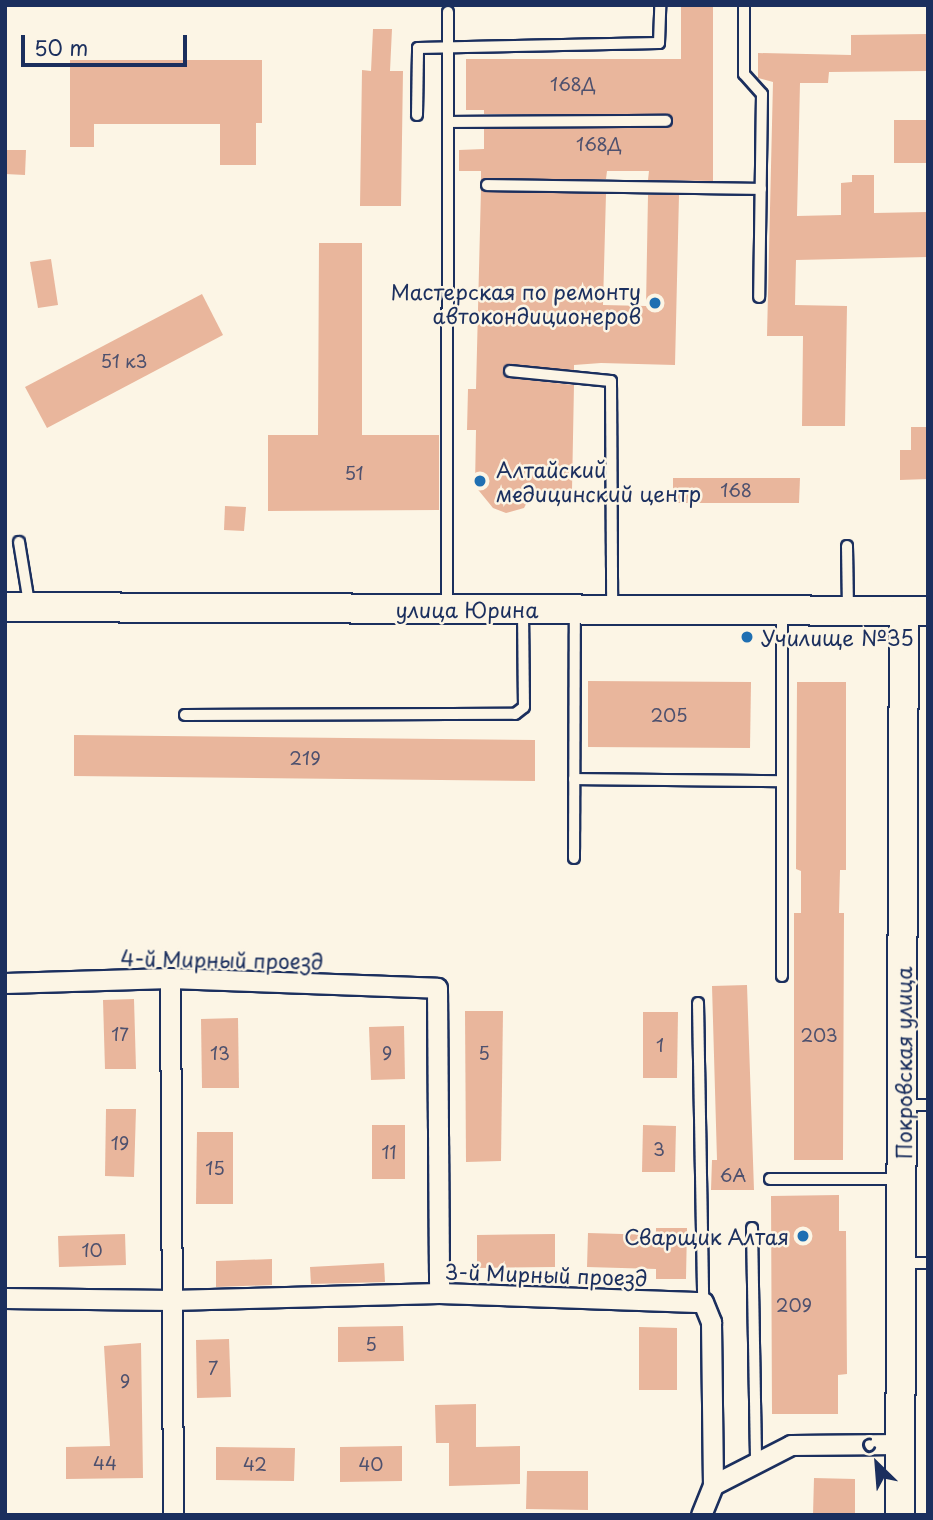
<!DOCTYPE html>
<meta charset="utf-8">
<style>
body{margin:0}
#map{position:relative;width:933px;height:1520px;overflow:hidden;background:#fcf5e5;font-family:"Playpen Sans",sans-serif}
div>[style]{position:absolute}
.building>*{inset:0;background:#e9b69c}
.roads{filter:drop-shadow(2px 0 #1b2f5e) drop-shadow(-2px 0 #1b2f5e) drop-shadow(0 2px #1b2f5e) drop-shadow(0 -2px #1b2f5e)}
.lane>*{height:10px;margin:-5px;padding:0 5px;transform-origin:5px;border-radius:5px;background:#fcf5e5}
.street>*{height:19px;margin:-9.5px;padding:0 9.5px;transform-origin:9.5px;border-radius:9.5px;background:#fcf5e5}
.secondary>*{height:28px;margin:-14px;padding:0 14px;transform-origin:14px;border-radius:14px;background:#fcf5e5}
.dots>*{width:19px;height:19px;translate:-50% -50%;box-sizing:border-box;border:4px solid #fcf5e5;border-radius:50%}
span{translate:-50% -50%;white-space:nowrap;text-align:center;line-height:1.15;-webkit-text-stroke:5px #fcf5e5;paint-order:stroke}
.number-label{font-size:18px;color:#4e516e}
.number-label span{-webkit-text-stroke-width:0}
.poi-label{font-size:21px;color:#1b2f5e}
.right{translate:-100% -50%;text-align:right}
.left{translate:0 -50%;text-align:left}
.street-label{font-size:21px;color:#1b2f5e}
.frame{position:absolute;inset:0;border:7px solid #1b2f5e;pointer-events:none}
.north{position:absolute;left:842px;top:1429px;width:70px;height:70px;-webkit-text-stroke:5px #fcf5e5;paint-order:stroke;rotate:335deg;font-size:19px;font-weight:700;line-height:28px;text-align:center;color:#1b2f5e}
.north::after{content:'';display:block;margin:auto;width:24px;height:32px;background:#1b2f5e;clip-path:polygon(50% 0,100% 100%,50% 72%,0 100%)}
.scale{position:absolute;left:21px;top:35px;width:166px;height:32px;box-sizing:border-box;border:4px solid #1b2f5e;border-top:0;padding-left:9px;font-size:21px;line-height:24px;white-space:nowrap;color:#1b2f5e;-webkit-text-stroke:5px #fcf5e5;paint-order:stroke}
</style>
<div id="map">
<div class="building">
<div style="clip-path:polygon(681px 5px,713px 5px,713px 181px,648px 180px,649px 171px,607px 171px,606px 179px,481px 180px,481px 171px,459px 171px,459px 150px,484px 149px,484px 129px,670px 127px,673px 118px,666px 114px,484px 114px,484px 110px,466px 110px,466px 59px,681px 59px)"></div>
<div style="clip-path:polygon(373px 29px,392px 29px,390px 71px,403px 71px,401px 206px,360px 206px,362px 70px,371px 71px)"></div>
<div style="clip-path:polygon(928px 34px,928px 71px,829px 72px,828px 83px,800px 83px,797px 216px,841px 215px,841px 183px,852px 182px,852px 175px,874px 175px,874px 213px,928px 212px,928px 257px,796px 260px,795px 305px,847px 306px,845px 426px,802px 426px,803px 336px,767px 336px,773px 82px,758px 78px,758px 53px,851px 55px,851px 35px)"></div>
<div style="clip-path:polygon(70px 60px,262px 60px,262px 123px,256px 123px,256px 165px,220px 165px,220px 124px,94px 124px,94px 147px,70px 147px)"></div>
<div style="clip-path:polygon(894px 120px,928px 120px,928px 163px,894px 163px)"></div>
<div style="clip-path:polygon(5px 150px,26px 150px,25px 175px,5px 174px)"></div>
<div style="clip-path:polygon(481px 189px,606px 194px,603px 305px,646px 306px,648px 195px,679px 195px,675px 365px,601px 363px,574px 365px,574px 370px,504px 366px,503px 373px,509px 378px,574px 385px,572px 490px,533px 491px,524px 508px,506px 513px,493px 508px,475px 486px,476px 430px,467px 430px,468px 389px,476px 389px)"></div>
<div style="clip-path:polygon(319px 243px,362px 243px,362px 435px,439px 435px,439px 510px,268px 511px,268px 435px,318px 435px)"></div>
<div style="clip-path:polygon(51px 259px,58px 305px,38px 308px,30px 262px)"></div>
<div style="clip-path:polygon(202px 294px,223px 335px,47px 428px,25px 387px)"></div>
<div style="clip-path:polygon(911px 427px,928px 427px,928px 479px,900px 480px,900px 450px,911px 450px)"></div>
<div style="clip-path:polygon(673px 478px,800px 478px,799px 503px,673px 503px)"></div>
<div style="clip-path:polygon(225px 506px,246px 507px,244px 531px,224px 530px)"></div>
<div style="clip-path:polygon(588px 681px,751px 682px,750px 748px,588px 747px)"></div>
<div style="clip-path:polygon(797px 682px,846px 682px,846px 870px,840px 870px,839px 913px,844px 913px,843px 1160px,794px 1160px,794px 913px,801px 913px,801px 871px,796px 869px)"></div>
<div style="clip-path:polygon(74px 735px,535px 740px,535px 781px,74px 776px)"></div>
<div style="clip-path:polygon(747px 985px,754px 1190px,711px 1190px,712px 1160px,717px 1160px,712px 986px)"></div>
<div style="clip-path:polygon(134px 999px,136px 1069px,105px 1069px,103px 1000px)"></div>
<div style="clip-path:polygon(465px 1011px,503px 1011px,501px 1161px,466px 1162px)"></div>
<div style="clip-path:polygon(643px 1012px,678px 1012px,677px 1078px,643px 1078px)"></div>
<div style="clip-path:polygon(238px 1018px,239px 1088px,202px 1088px,201px 1019px)"></div>
<div style="clip-path:polygon(404px 1026px,405px 1079px,371px 1080px,369px 1027px)"></div>
<div style="clip-path:polygon(106px 1109px,136px 1109px,134px 1177px,105px 1176px)"></div>
<div style="clip-path:polygon(372px 1125px,405px 1125px,405px 1179px,372px 1179px)"></div>
<div style="clip-path:polygon(643px 1125px,676px 1126px,675px 1172px,642px 1172px)"></div>
<div style="clip-path:polygon(197px 1132px,233px 1132px,233px 1204px,196px 1204px)"></div>
<div style="clip-path:polygon(839px 1195px,839px 1231px,846px 1231px,847px 1374px,838px 1375px,838px 1414px,772px 1414px,771px 1196px)"></div>
<div style="clip-path:polygon(656px 1228px,687px 1228px,686px 1279px,656px 1279px,656px 1269px,587px 1267px,588px 1233px,656px 1235px)"></div>
<div style="clip-path:polygon(125px 1234px,126px 1265px,59px 1267px,58px 1236px)"></div>
<div style="clip-path:polygon(555px 1234px,555px 1267px,477px 1268px,477px 1235px)"></div>
<div style="clip-path:polygon(272px 1259px,272px 1285px,216px 1287px,216px 1261px)"></div>
<div style="clip-path:polygon(384px 1263px,385px 1282px,311px 1284px,310px 1267px)"></div>
<div style="clip-path:polygon(403px 1326px,404px 1361px,338px 1362px,338px 1327px)"></div>
<div style="clip-path:polygon(639px 1327px,677px 1328px,677px 1390px,639px 1390px)"></div>
<div style="clip-path:polygon(229px 1339px,231px 1397px,197px 1398px,196px 1340px)"></div>
<div style="clip-path:polygon(141px 1343px,143px 1478px,66px 1479px,66px 1447px,110px 1446px,104px 1346px)"></div>
<div style="clip-path:polygon(476px 1404px,476px 1447px,520px 1446px,520px 1484px,449px 1486px,449px 1443px,436px 1443px,435px 1405px)"></div>
<div style="clip-path:polygon(402px 1446px,402px 1481px,340px 1482px,340px 1447px)"></div>
<div style="clip-path:polygon(216px 1447px,295px 1448px,294px 1481px,216px 1480px)"></div>
<div style="clip-path:polygon(527px 1471px,588px 1471px,588px 1510px,526px 1509px)"></div>
<div style="clip-path:polygon(814px 1478px,855px 1479px,855px 1515px,813px 1515px)"></div>
</div>
<div class="roads">
<div class="lane">
<div style="left:744px;top:5px;width:69px;rotate:90deg"></div>
<div style="left:744px;top:74px;width:27px;rotate:48deg"></div>
<div style="left:762px;top:94px;width:203px;rotate:90.8deg"></div>
<div style="left:417px;top:115px;width:67px;rotate:-89.1deg"></div>
<div style="left:418px;top:48px;width:241px;rotate:-1.2deg"></div>
<div style="left:659px;top:43px;width:38px;rotate:-88deg"></div>
<div style="left:449px;top:122px;width:217px;rotate:-0.3deg"></div>
<div style="left:487px;top:185px;width:274px;rotate:0.8deg"></div>
<div style="left:510px;top:371px;width:101px;rotate:5.7deg"></div>
<div style="left:611px;top:381px;width:227px;rotate:89.7deg"></div>
<div style="left:19px;top:542px;width:62px;rotate:80.7deg"></div>
<div style="left:847px;top:546px;width:64px;rotate:89.1deg"></div>
<div style="left:447px;top:608px;width:596px;rotate:-89.9deg"></div>
<div style="left:185px;top:715px;width:330px;rotate:-0.2deg"></div>
<div style="left:515px;top:714px;width:11px;rotate:-38deg"></div>
<div style="left:524px;top:707px;width:97px;rotate:-90.6deg"></div>
<div style="left:574px;top:779px;width:206px;rotate:0.6deg"></div>
<div style="left:574px;top:858px;width:245px;rotate:-89.8deg"></div>
<div style="left:782px;top:976px;width:364px;rotate:-90deg"></div>
<div style="left:698px;top:1003px;width:299px;rotate:89deg"></div>
<div style="left:903px;top:1105px;width:25px"></div>
<div style="left:770px;top:1179px;width:129px"></div>
<div style="left:752px;top:1228px;width:234px;rotate:89deg"></div>
<div style="left:904px;top:1263px;width:24px"></div>
</div>
<div class="street">
<div style="left:170px;top:978px;width:537px;rotate:89.68deg"></div>
<div style="left:5px;top:983px;width:165px;rotate:-1.7deg"></div>
<div style="left:170px;top:978px;width:267px;rotate:2.1deg"></div>
<div style="left:437px;top:988px;width:305px;rotate:89.6deg"></div>
<div style="left:5px;top:1298px;width:166px;rotate:0.7deg"></div>
<div style="left:171px;top:1300px;width:268px;rotate:-1.5deg"></div>
<div style="left:439px;top:1293px;width:264px;rotate:2deg"></div>
<div style="left:703px;top:1302px;width:22px;rotate:68deg"></div>
<div style="left:711px;top:1322px;width:163px;rotate:89.3deg"></div>
<div style="left:713px;top:1485px;width:88px;rotate:-27.1deg"></div>
<div style="left:791px;top:1445px;width:109px;rotate:-0.5deg"></div>
<div style="left:701px;top:1515px;width:32px;rotate:-68deg"></div>
</div>
<div class="secondary">
<div style="left:5px;top:607px;width:923px;rotate:0.25deg"></div>
<div style="left:900px;top:1515px;width:904px;rotate:-89.75deg"></div>
</div>
</div>
<div class="dots">
<div style="left:655px;top:303px;background:#1f6fb2"></div>
<div style="left:480px;top:481px;background:#1f6fb2"></div>
<div style="left:747px;top:637px;background:#1f6fb2"></div>
<div style="left:803px;top:1236px;background:#1f6fb2"></div>
</div>
<div class="number-label">
<span style="left:573px;top:84px">168Д</span>
<span style="left:599px;top:144px">168Д</span>
<span style="left:124px;top:361px">51 к3</span>
<span style="left:354px;top:473px">51</span>
<span style="left:736px;top:490px">168</span>
<span style="left:669px;top:715px">205</span>
<span style="left:305px;top:758px">219</span>
<span style="left:120px;top:1034px">17</span>
<span style="left:819px;top:1035px">203</span>
<span style="left:660px;top:1045px">1</span>
<span style="left:220px;top:1053px">13</span>
<span style="left:387px;top:1053px">9</span>
<span style="left:484px;top:1053px">5</span>
<span style="left:120px;top:1143px">19</span>
<span style="left:659px;top:1149px">3</span>
<span style="left:389px;top:1152px">11</span>
<span style="left:215px;top:1168px">15</span>
<span style="left:733px;top:1175px">6А</span>
<span style="left:92px;top:1250px">10</span>
<span style="left:794px;top:1305px">209</span>
<span style="left:371px;top:1344px">5</span>
<span style="left:213px;top:1368px">7</span>
<span style="left:125px;top:1381px">9</span>
<span style="left:105px;top:1463px">44</span>
<span style="left:255px;top:1464px">42</span>
<span style="left:371px;top:1464px">40</span>
</div>
<div class="poi-label">
<span class="right" style="left:641px;top:303px">Мастерская по ремонту<br>автокондиционеров</span>
<span class="left" style="left:496px;top:481px">Алтайский<br>медицинский центр</span>
<span class="left" style="left:761px;top:637px">Училище №35</span>
<span class="right" style="left:789px;top:1236px">Сварщик Алтая</span>
</div>
<div class="street-label">
<span style="left:467px;top:609px">улица Юрина</span>
<span style="left:222px;top:959px;rotate:1deg">4-й Мирный проезд</span>
<span style="left:903px;top:1063px;rotate:-90deg">Покровская улица</span>
<span style="left:546px;top:1274px;rotate:2deg">3-й Мирный проезд</span>
</div>
<div class="frame"></div>
<div class="north">С</div>
<div class="scale">50 m</div>
</div>
